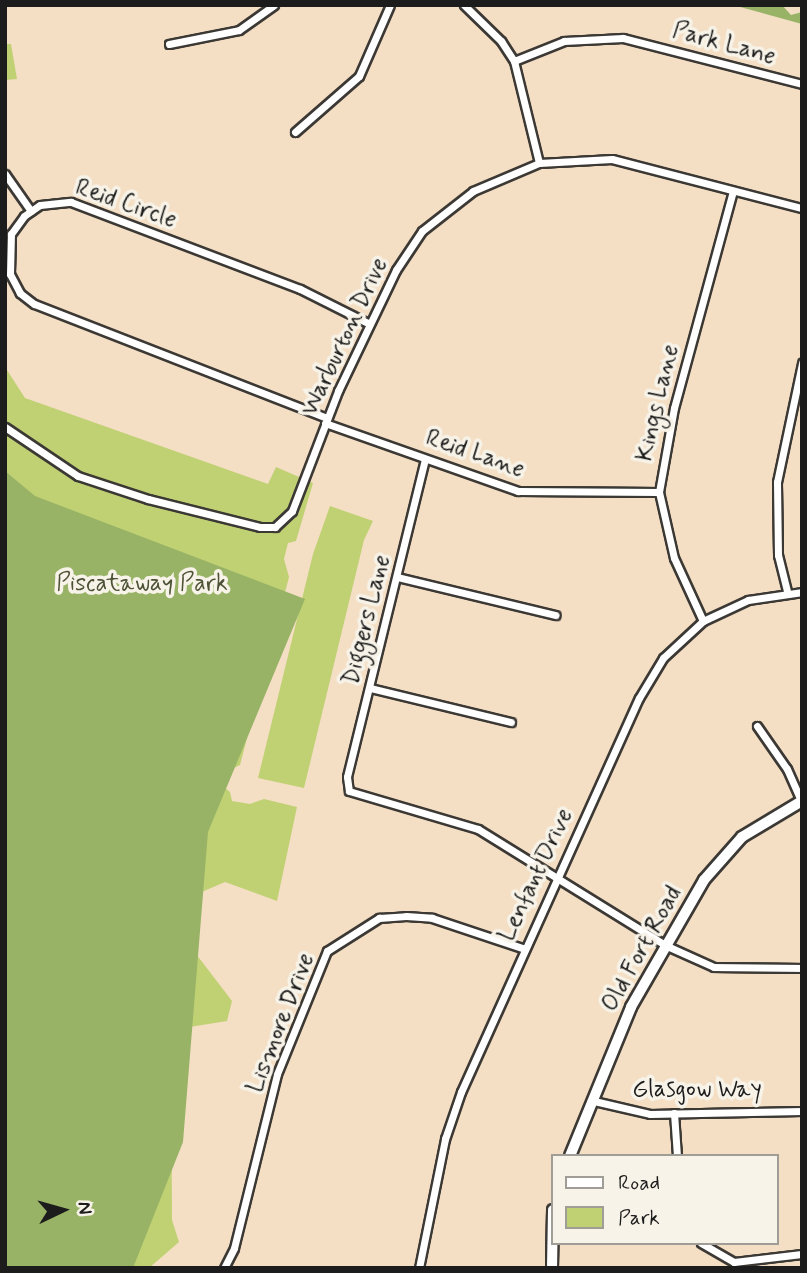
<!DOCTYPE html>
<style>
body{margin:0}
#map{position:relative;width:807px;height:1273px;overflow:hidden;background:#f4dec4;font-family:Mynerve,sans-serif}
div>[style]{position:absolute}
.green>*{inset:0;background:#c0d174}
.forest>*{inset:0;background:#98b366}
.roads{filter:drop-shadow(2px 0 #3c3935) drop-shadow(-2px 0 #3c3935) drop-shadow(0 2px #3c3935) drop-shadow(0 -2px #3c3935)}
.street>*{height:7px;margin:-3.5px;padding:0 3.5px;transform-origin:3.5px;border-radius:3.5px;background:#fff}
.secondary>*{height:10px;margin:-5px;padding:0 5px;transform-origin:5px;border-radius:5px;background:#fff}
span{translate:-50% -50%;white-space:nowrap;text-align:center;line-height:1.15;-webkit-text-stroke:7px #f7f3e8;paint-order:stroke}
.street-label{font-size:24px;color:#1c1c1c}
.park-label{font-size:24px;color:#4d5236}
.frame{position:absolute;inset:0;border:7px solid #1c1c1c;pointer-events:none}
.legend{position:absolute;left:551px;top:1154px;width:228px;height:91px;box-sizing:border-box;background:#f7f3e8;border:2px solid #9f9d96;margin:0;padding:9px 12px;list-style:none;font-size:21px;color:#1c1c1c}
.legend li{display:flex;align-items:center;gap:14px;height:35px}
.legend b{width:35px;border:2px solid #9f9d96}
.north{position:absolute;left:28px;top:1175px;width:70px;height:70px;-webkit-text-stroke:5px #f7f3e8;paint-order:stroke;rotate:85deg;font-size:19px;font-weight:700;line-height:28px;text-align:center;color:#1c1c1c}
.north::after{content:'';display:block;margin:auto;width:24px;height:32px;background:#1c1c1c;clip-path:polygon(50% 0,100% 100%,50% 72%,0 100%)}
</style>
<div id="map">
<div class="green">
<div style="clip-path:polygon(11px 44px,17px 79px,5px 80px,5px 44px)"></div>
<div style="clip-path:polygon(5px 367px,25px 398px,268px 484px,276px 467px,313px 483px,296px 541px,288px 543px,284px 559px,289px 577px,240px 765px,230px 770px,224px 787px,230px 792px,232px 801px,250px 804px,264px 799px,297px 807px,277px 901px,225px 882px,190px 897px,180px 933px,232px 1001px,227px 1021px,171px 1030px,172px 1220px,179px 1242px,149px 1268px,5px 1268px)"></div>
<div style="clip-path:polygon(330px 506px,373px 521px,364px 540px,304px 788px,258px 778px,313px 554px)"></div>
</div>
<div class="forest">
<div style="clip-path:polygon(733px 5px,782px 5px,791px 15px,802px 12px,802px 24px)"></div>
<div style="clip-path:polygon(5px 471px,35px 496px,305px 599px,208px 832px,183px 1142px,133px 1268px,5px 1268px)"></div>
</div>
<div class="roads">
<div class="street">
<div style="left:464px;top:5px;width:52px;rotate:44.2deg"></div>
<div style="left:501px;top:41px;width:24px;rotate:57deg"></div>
<div style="left:514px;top:61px;width:105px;rotate:76.2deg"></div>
<div style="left:169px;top:44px;width:71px;rotate:-11.3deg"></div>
<div style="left:239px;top:30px;width:43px;rotate:-35.5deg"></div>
<div style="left:514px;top:61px;width:54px;rotate:-21.8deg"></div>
<div style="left:564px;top:41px;width:59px;rotate:-2.9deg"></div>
<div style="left:623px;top:38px;width:185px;rotate:14.4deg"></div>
<div style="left:295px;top:132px;width:85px;rotate:-41.2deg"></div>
<div style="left:359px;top:76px;width:77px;rotate:-66.4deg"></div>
<div style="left:5px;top:174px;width:45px;rotate:54.9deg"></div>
<div style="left:327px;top:418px;width:314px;rotate:-158.7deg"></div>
<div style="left:34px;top:304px;width:18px;rotate:-142deg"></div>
<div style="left:20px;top:293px;width:21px;rotate:-118deg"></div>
<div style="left:10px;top:274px;width:40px;rotate:-88.6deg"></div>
<div style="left:11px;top:234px;width:22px;rotate:-54deg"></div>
<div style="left:24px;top:216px;width:19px;rotate:-35deg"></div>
<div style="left:40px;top:205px;width:31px;rotate:-6deg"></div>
<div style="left:71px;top:202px;width:245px;rotate:20.8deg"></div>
<div style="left:300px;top:289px;width:76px;rotate:26.6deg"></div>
<div style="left:325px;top:423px;width:205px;rotate:19.4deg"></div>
<div style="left:518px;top:491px;width:141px;rotate:0.4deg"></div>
<div style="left:5px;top:427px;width:88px;rotate:33.9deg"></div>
<div style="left:78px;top:476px;width:74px;rotate:18.2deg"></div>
<div style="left:148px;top:499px;width:115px;rotate:14deg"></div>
<div style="left:260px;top:527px;width:15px"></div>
<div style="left:275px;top:527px;width:23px;rotate:-43deg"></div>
<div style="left:292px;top:511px;width:129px;rotate:-69deg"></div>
<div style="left:338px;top:391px;width:134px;rotate:-64.4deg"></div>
<div style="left:396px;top:270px;width:47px;rotate:-56.3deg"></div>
<div style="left:422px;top:231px;width:65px;rotate:-38.1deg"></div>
<div style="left:473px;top:191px;width:72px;rotate:-23deg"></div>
<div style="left:539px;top:163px;width:73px;rotate:-3.1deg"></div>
<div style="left:612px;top:159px;width:196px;rotate:14.5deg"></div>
<div style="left:425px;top:459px;width:327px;rotate:103.8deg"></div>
<div style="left:347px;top:777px;width:14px;rotate:82deg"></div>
<div style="left:349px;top:791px;width:134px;rotate:16.4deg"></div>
<div style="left:478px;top:829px;width:222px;rotate:31.8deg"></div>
<div style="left:667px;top:946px;width:51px;rotate:24.1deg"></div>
<div style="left:714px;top:967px;width:88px;rotate:0.7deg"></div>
<div style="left:397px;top:577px;width:163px;rotate:13.5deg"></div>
<div style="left:787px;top:591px;width:37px;rotate:-104deg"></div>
<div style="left:778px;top:555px;width:73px;rotate:-90.8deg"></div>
<div style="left:777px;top:482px;width:122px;rotate:-78.1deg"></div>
<div style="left:703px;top:621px;width:69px;rotate:-114.7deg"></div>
<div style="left:674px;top:558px;width:68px;rotate:-102.8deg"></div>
<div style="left:659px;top:492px;width:85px;rotate:-79.9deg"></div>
<div style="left:674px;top:408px;width:225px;rotate:-74.8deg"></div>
<div style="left:370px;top:688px;width:145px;rotate:13.6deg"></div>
<div style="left:757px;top:726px;width:52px;rotate:55.1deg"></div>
<div style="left:787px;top:769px;width:35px;rotate:66deg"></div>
<div style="left:594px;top:1101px;width:57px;rotate:13.1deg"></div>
<div style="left:650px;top:1114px;width:152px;rotate:-1.1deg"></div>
<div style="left:674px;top:1113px;width:43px;rotate:86deg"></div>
<div style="left:701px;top:1243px;width:38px;rotate:30deg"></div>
<div style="left:734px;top:1262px;width:68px;rotate:-6.7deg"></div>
<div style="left:224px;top:1268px;width:22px;rotate:-63deg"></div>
<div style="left:234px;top:1248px;width:179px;rotate:-76.1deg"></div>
<div style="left:277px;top:1074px;width:133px;rotate:-67.9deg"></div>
<div style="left:327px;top:951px;width:62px;rotate:-32.4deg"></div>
<div style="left:379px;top:918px;width:27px;rotate:-4deg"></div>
<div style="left:406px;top:916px;width:26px;rotate:4deg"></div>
<div style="left:432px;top:918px;width:95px;rotate:18.4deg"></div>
<div style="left:419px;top:1268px;width:132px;rotate:-78.6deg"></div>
<div style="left:445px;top:1139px;width:50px;rotate:-71.2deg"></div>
<div style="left:461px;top:1092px;width:432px;rotate:-65.7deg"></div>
<div style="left:639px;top:698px;width:47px;rotate:-59deg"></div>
<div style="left:663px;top:658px;width:54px;rotate:-42.8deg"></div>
<div style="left:703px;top:621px;width:50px;rotate:-25deg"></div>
<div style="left:748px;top:600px;width:55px;rotate:-8.4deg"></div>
</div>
<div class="secondary">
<div style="left:570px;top:1156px;width:161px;rotate:-67.7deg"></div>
<div style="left:631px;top:1007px;width:146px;rotate:-60.1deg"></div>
<div style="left:704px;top:880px;width:57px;rotate:-48.5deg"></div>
<div style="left:742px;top:837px;width:70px;rotate:-31deg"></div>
<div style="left:552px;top:1268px;width:58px;rotate:-89deg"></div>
</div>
</div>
<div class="street-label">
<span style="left:724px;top:44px;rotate:15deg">Park Lane</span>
<span style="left:126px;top:204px;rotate:19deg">Reid Circle</span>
<span style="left:345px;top:337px;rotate:-65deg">Warburton Drive</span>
<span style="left:658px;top:403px;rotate:-77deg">Kings Lane</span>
<span style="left:475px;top:454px;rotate:19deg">Reid Lane</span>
<span style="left:367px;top:620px;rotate:-76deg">Diggers Lane</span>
<span style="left:536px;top:875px;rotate:-65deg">Lenfant Drive</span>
<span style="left:642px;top:949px;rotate:-61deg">Old Fort Road</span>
<span style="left:281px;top:1023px;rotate:-69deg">Lismore Drive</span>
<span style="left:697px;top:1090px">Glasgow Way</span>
</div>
<div class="park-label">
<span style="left:142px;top:584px">Piscataway Park</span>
</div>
<div class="frame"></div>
<ul class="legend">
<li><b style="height:9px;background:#fff"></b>Road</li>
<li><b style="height:19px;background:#c0d174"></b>Park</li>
</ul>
<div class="north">N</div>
</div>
